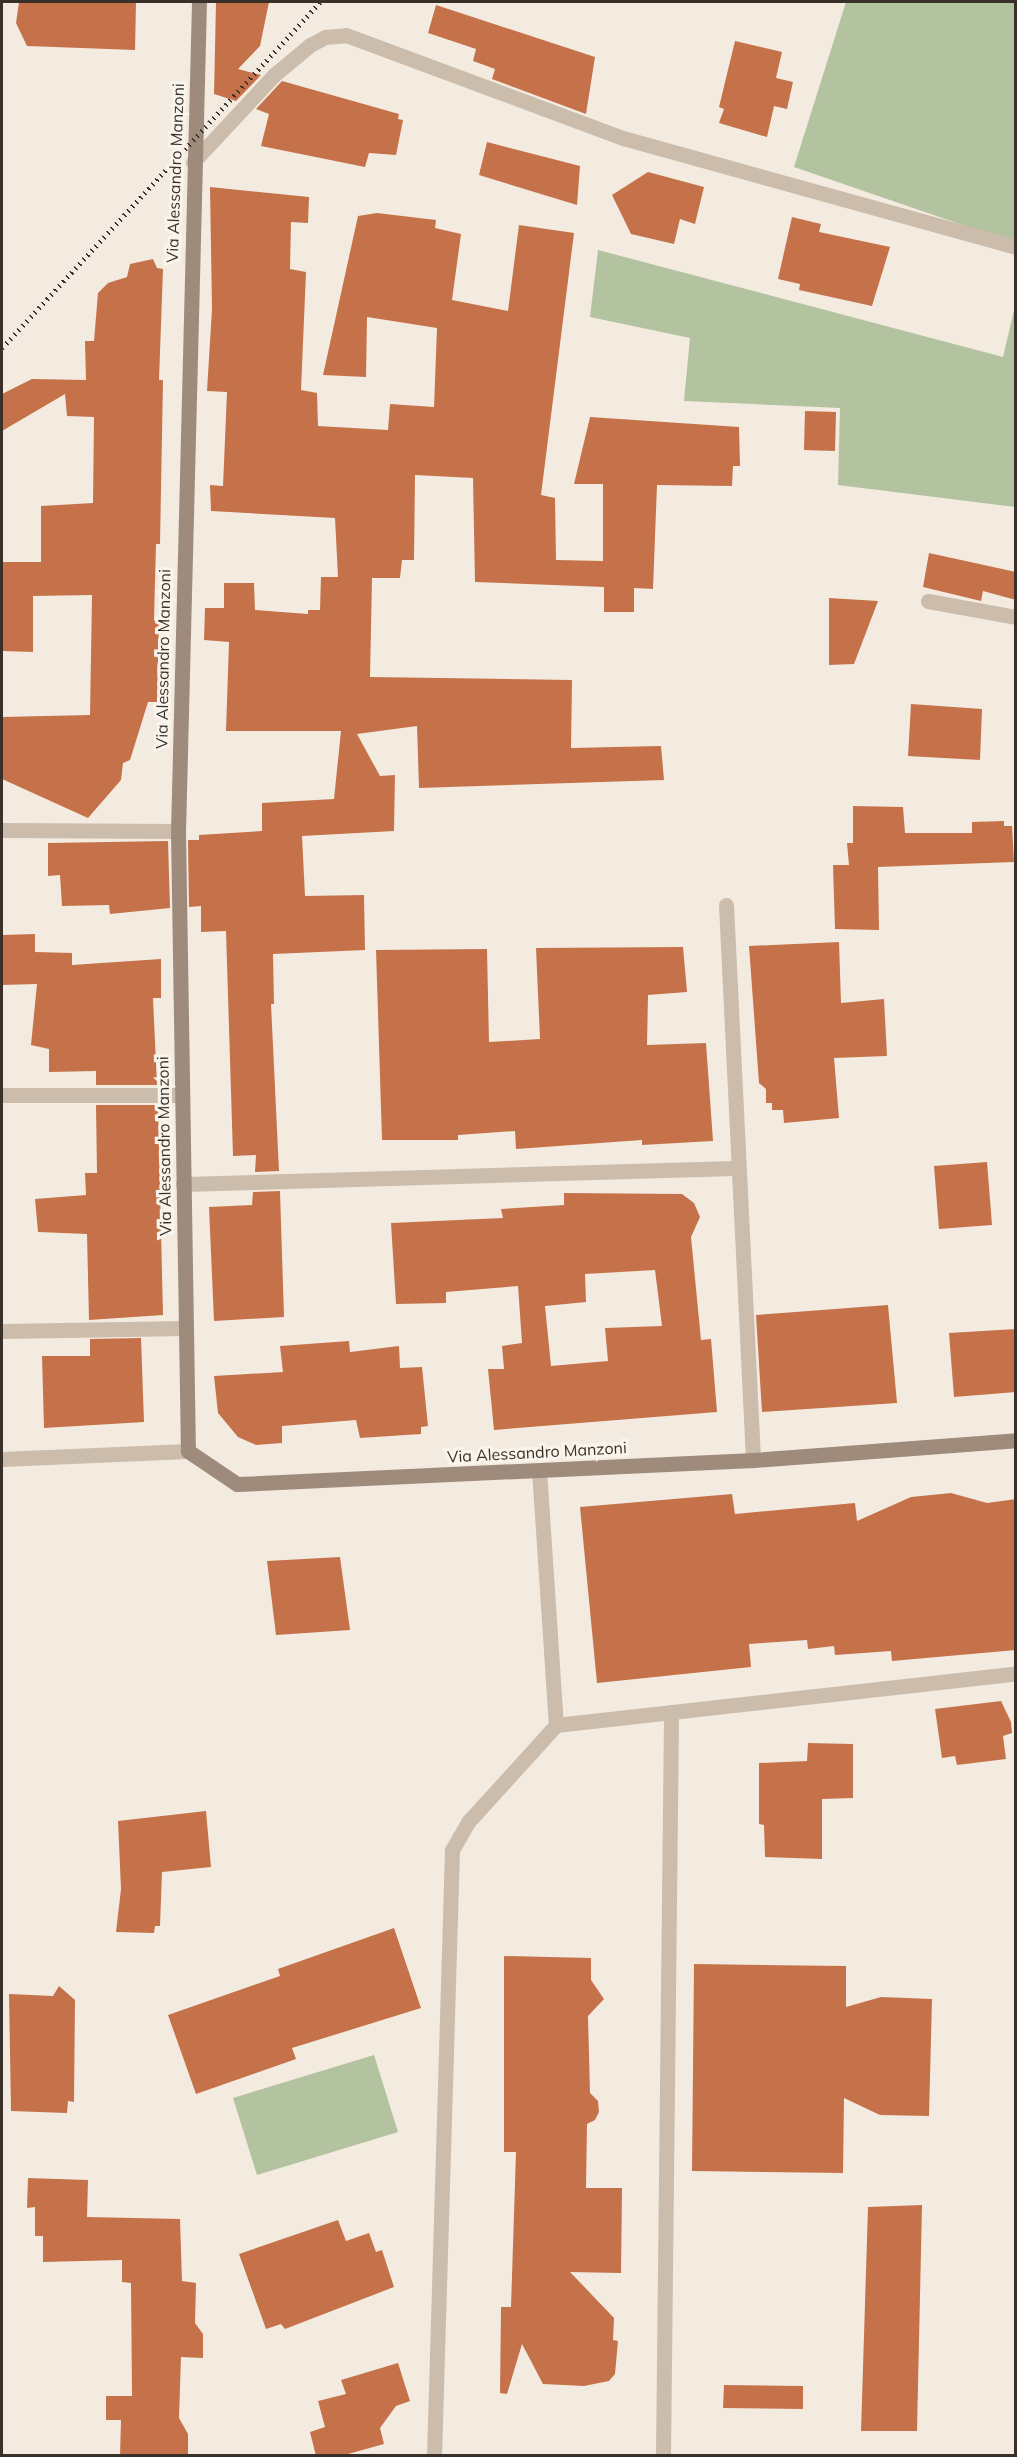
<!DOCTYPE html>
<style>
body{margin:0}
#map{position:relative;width:1017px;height:2457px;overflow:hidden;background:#f3ebdf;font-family:Mulish,sans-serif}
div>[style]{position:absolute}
.green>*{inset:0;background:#b3c29f}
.building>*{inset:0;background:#c5724b}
.street>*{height:15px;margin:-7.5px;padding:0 7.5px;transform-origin:7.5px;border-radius:7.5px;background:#cbbcab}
.secondary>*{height:15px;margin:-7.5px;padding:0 7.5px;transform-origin:7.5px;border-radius:7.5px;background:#9f8b7c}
.rail>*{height:4.5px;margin-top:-2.25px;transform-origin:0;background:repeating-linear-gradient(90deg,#39302a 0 1.5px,transparent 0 6px)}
span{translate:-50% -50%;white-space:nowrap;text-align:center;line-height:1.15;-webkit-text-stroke:6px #faf5ec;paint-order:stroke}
.street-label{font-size:16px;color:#39302a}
.frame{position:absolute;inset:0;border:3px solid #39302a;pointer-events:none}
</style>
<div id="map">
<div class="green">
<div style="clip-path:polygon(846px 2px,1015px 2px,1015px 243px,794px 167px)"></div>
<div style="clip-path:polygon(598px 250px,1003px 357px,1015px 306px,1015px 507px,838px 485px,840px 408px,684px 401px,690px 338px,590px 317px)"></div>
<div style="clip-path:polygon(374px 2055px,398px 2132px,257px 2175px,233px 2098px)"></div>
</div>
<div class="building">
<div style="clip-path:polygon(19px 2px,136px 2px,135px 50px,27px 46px,16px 23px)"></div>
<div style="clip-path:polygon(216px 2px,269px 2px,260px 46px,238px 69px,261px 75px,236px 101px,214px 94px)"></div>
<div style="clip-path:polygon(436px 5px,595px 57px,586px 114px,492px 79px,495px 69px,473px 61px,476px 49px,428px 33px)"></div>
<div style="clip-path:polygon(735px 41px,782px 52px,776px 78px,793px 82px,787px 109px,774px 106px,767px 137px,719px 123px,724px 109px,719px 107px)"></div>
<div style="clip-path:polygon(282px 81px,399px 114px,398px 119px,403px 120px,396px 155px,369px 153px,365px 167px,261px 146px,269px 114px,256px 109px)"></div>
<div style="clip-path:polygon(487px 142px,580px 166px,577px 205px,479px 175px)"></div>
<div style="clip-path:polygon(648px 172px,704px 187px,695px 224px,680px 219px,674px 244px,631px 234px,612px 195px)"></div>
<div style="clip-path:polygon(210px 187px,309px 197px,308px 223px,291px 222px,290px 269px,306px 272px,301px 390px,317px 393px,318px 426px,388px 430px,390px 404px,434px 407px,437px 328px,367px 317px,366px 377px,323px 375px,358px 216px,377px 213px,436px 220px,435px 228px,461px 234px,452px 300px,508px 311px,519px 225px,574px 233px,541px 495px,555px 498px,556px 560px,603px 561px,603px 484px,574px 484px,590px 417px,739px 427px,740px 466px,733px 466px,732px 486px,657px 485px,653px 589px,634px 588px,634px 612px,604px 612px,604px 587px,475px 582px,473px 478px,415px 475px,414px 560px,402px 560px,400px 578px,372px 578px,370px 677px,572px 680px,571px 748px,661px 746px,664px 780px,419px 788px,417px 726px,357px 734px,380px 776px,395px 775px,394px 831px,302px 836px,305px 896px,364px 895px,365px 950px,273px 954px,274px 1004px,271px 1004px,279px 1171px,255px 1172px,256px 1155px,233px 1156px,226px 931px,201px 932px,201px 906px,189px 907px,188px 840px,199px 840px,199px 835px,262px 831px,262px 803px,334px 799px,341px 731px,226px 731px,229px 642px,204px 640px,205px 608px,224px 608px,224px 583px,254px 583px,255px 610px,308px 614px,308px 610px,320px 610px,321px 577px,338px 577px,335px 518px,211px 511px,210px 485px,223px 486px,227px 392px,207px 391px,212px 309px)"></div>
<div style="clip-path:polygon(792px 217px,821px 224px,819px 232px,890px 247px,872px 306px,799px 290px,800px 284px,778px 279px)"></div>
<div style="clip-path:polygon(153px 259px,157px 268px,163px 269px,159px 380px,163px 380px,160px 544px,156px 544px,154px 621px,159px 620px,157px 702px,148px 702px,130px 760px,123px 763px,121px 780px,88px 818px,2px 779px,2px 717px,90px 715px,92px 595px,33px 596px,33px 652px,2px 651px,2px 562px,41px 562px,41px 506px,93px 503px,94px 417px,67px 416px,65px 394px,2px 431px,2px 394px,32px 379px,86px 380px,85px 341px,94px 341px,98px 293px,108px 283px,127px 277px,130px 264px)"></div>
<div style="clip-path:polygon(805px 411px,836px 412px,835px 451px,804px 450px)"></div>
<div style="clip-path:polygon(929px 553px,1016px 572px,1016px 600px,983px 591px,981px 601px,923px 587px)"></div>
<div style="clip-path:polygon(829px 598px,878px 601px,854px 664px,829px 665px)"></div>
<div style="clip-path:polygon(911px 704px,982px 709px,980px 760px,908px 756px)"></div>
<div style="clip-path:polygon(853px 806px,903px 807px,905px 833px,972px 833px,972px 822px,1004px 821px,1004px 826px,1012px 826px,1014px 862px,878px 867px,879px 930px,835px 929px,833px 865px,849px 865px,847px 843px,853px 843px)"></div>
<div style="clip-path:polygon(168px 841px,170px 908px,110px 914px,109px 905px,62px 906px,60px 875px,48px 876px,48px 843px)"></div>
<div style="clip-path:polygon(35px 934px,35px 952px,72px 953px,72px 965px,161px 959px,161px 998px,153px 998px,157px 1085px,96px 1085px,96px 1071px,49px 1072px,49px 1049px,31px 1045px,37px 984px,2px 985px,2px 935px)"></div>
<div style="clip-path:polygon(839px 942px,841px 1003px,884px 999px,887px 1056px,834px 1058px,839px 1118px,784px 1123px,783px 1110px,772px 1110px,772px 1103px,766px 1103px,766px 1089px,759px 1083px,749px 946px)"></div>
<div style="clip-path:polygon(683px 947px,687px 992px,648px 995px,647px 1045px,706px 1043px,713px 1141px,642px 1145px,642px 1140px,516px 1149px,515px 1131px,458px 1135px,458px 1140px,382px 1140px,376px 950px,487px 949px,489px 1042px,540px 1039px,536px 948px)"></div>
<div style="clip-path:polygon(96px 1105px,158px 1105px,163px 1315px,89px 1320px,87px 1234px,38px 1232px,35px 1199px,86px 1195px,85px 1173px,97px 1173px)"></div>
<div style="clip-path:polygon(987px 1162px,992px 1225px,939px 1229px,934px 1166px)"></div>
<div style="clip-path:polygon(280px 1191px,284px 1317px,214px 1321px,209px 1207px,252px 1205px,253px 1192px)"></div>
<div style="clip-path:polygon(evenodd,564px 1193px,682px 1194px,694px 1203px,700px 1217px,691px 1237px,701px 1340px,711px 1339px,717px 1412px,494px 1430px,488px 1369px,504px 1369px,502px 1346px,522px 1343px,518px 1286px,446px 1292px,446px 1303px,396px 1304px,391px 1223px,503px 1218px,501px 1209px,564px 1205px,564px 1193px,655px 1270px,662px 1326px,605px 1328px,608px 1361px,551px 1366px,545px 1306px,586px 1302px,585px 1274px,655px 1270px)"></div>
<div style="clip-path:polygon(888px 1305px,897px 1403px,762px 1412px,756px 1315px)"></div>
<div style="clip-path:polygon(1016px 1329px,1016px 1392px,954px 1397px,949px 1333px)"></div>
<div style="clip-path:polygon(141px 1338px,144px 1422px,44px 1428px,42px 1356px,90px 1356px,90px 1339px)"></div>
<div style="clip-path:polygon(349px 1341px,350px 1352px,399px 1346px,400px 1368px,422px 1367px,428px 1426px,421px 1427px,421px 1434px,360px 1438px,356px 1420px,282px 1426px,282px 1443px,256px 1445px,238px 1437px,218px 1413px,214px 1376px,283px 1372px,280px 1346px)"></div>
<div style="clip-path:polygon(951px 1493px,987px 1503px,1016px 1499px,1016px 1650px,892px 1661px,891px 1651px,835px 1655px,834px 1646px,808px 1649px,807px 1640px,749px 1644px,751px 1667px,597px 1683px,580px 1507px,732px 1494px,735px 1514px,855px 1503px,857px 1521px,911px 1497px)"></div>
<div style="clip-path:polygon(340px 1557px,350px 1630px,276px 1635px,267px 1561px)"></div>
<div style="clip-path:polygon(1001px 1701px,1011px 1722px,1012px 1733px,1003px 1736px,1006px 1759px,957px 1765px,955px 1756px,942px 1758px,935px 1709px)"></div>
<div style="clip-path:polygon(808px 1743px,853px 1744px,853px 1798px,822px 1799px,822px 1859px,765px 1857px,764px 1825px,759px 1824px,759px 1763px,807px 1761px)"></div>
<div style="clip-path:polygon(206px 1811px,211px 1867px,162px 1872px,160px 1926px,155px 1926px,154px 1933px,116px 1932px,121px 1889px,118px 1821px)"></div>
<div style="clip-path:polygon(394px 1928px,421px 2008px,292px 2048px,296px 2059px,196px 2094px,168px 2015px,280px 1976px,278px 1969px)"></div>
<div style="clip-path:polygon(504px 1956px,591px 1958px,591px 1980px,604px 1999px,588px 2016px,590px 2093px,598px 2101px,599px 2112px,595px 2120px,587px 2124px,586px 2188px,622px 2188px,621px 2273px,570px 2272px,614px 2318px,613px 2340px,618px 2341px,615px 2374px,609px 2381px,584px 2386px,543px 2384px,522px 2344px,507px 2394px,500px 2393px,501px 2307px,511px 2307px,516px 2152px,504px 2152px)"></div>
<div style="clip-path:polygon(694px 1964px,846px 1966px,846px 2007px,881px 1997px,932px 1999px,929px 2116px,880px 2115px,844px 2098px,843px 2173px,692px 2171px)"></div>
<div style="clip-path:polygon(59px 1986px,75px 2000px,74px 2102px,68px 2101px,67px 2113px,11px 2111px,9px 1994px,53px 1996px)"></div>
<div style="clip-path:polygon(28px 2178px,88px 2180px,87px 2217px,180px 2219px,182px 2281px,196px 2283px,195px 2323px,203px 2334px,203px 2358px,181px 2357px,179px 2418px,188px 2434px,188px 2456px,120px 2456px,121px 2420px,106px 2420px,106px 2396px,132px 2396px,131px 2283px,122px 2282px,122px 2260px,43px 2262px,43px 2236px,35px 2236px,35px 2207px,27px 2208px)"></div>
<div style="clip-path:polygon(922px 2205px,917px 2431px,861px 2431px,868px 2207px)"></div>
<div style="clip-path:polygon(338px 2220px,346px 2241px,369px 2233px,376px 2252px,382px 2250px,394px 2287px,285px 2329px,281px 2324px,266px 2329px,239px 2254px)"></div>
<div style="clip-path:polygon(398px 2363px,410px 2401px,396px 2406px,380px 2428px,384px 2444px,341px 2456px,316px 2456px,310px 2432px,325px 2427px,318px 2401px,346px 2394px,341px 2380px)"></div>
<div style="clip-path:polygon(724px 2385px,803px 2386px,803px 2409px,723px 2408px)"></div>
</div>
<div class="street">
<div style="left:193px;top:162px;width:119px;rotate:-47deg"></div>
<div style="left:274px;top:75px;width:47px;rotate:-39.8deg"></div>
<div style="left:310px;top:45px;width:17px;rotate:-28deg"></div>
<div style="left:325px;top:37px;width:21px;rotate:-5deg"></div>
<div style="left:346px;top:35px;width:296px;rotate:20.4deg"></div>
<div style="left:623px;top:138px;width:408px;rotate:15.5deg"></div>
<div style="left:928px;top:601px;width:89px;rotate:10.3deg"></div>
<div style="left:2px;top:830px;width:176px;rotate:0.3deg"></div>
<div style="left:726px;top:905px;width:556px;rotate:87.21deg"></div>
<div style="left:2px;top:1095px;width:179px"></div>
<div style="left:183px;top:1184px;width:553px;rotate:-1.66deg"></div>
<div style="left:2px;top:1331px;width:184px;rotate:-0.9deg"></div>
<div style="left:2px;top:1459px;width:186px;rotate:-2.5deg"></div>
<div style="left:539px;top:1470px;width:256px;rotate:86.2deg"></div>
<div style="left:434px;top:2456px;width:606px;rotate:-88.3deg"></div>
<div style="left:452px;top:1850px;width:34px;rotate:-60deg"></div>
<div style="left:469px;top:1821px;width:130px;rotate:-47.8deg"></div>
<div style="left:556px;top:1725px;width:463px;rotate:-6.4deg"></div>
<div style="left:663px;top:2456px;width:744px;rotate:-89.38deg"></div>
</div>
<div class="secondary">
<div style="left:199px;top:2px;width:829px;rotate:91.45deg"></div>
<div style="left:178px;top:831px;width:620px;rotate:89.08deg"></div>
<div style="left:188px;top:1451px;width:59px;rotate:34deg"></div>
<div style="left:237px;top:1484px;width:517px;rotate:-2.66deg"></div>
<div style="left:753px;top:1460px;width:264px;rotate:-4.3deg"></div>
</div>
<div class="rail">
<div style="left:2px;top:348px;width:470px;rotate:-47.4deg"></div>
</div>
<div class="street-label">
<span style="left:175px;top:173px;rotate:-88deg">Via Alessandro Manzoni</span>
<span style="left:163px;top:659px;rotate:-89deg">Via Alessandro Manzoni</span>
<span style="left:164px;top:1146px;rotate:-91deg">Via Alessandro Manzoni</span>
<span style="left:537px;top:1452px;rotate:-3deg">Via Alessandro Manzoni</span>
</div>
<div class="frame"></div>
</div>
